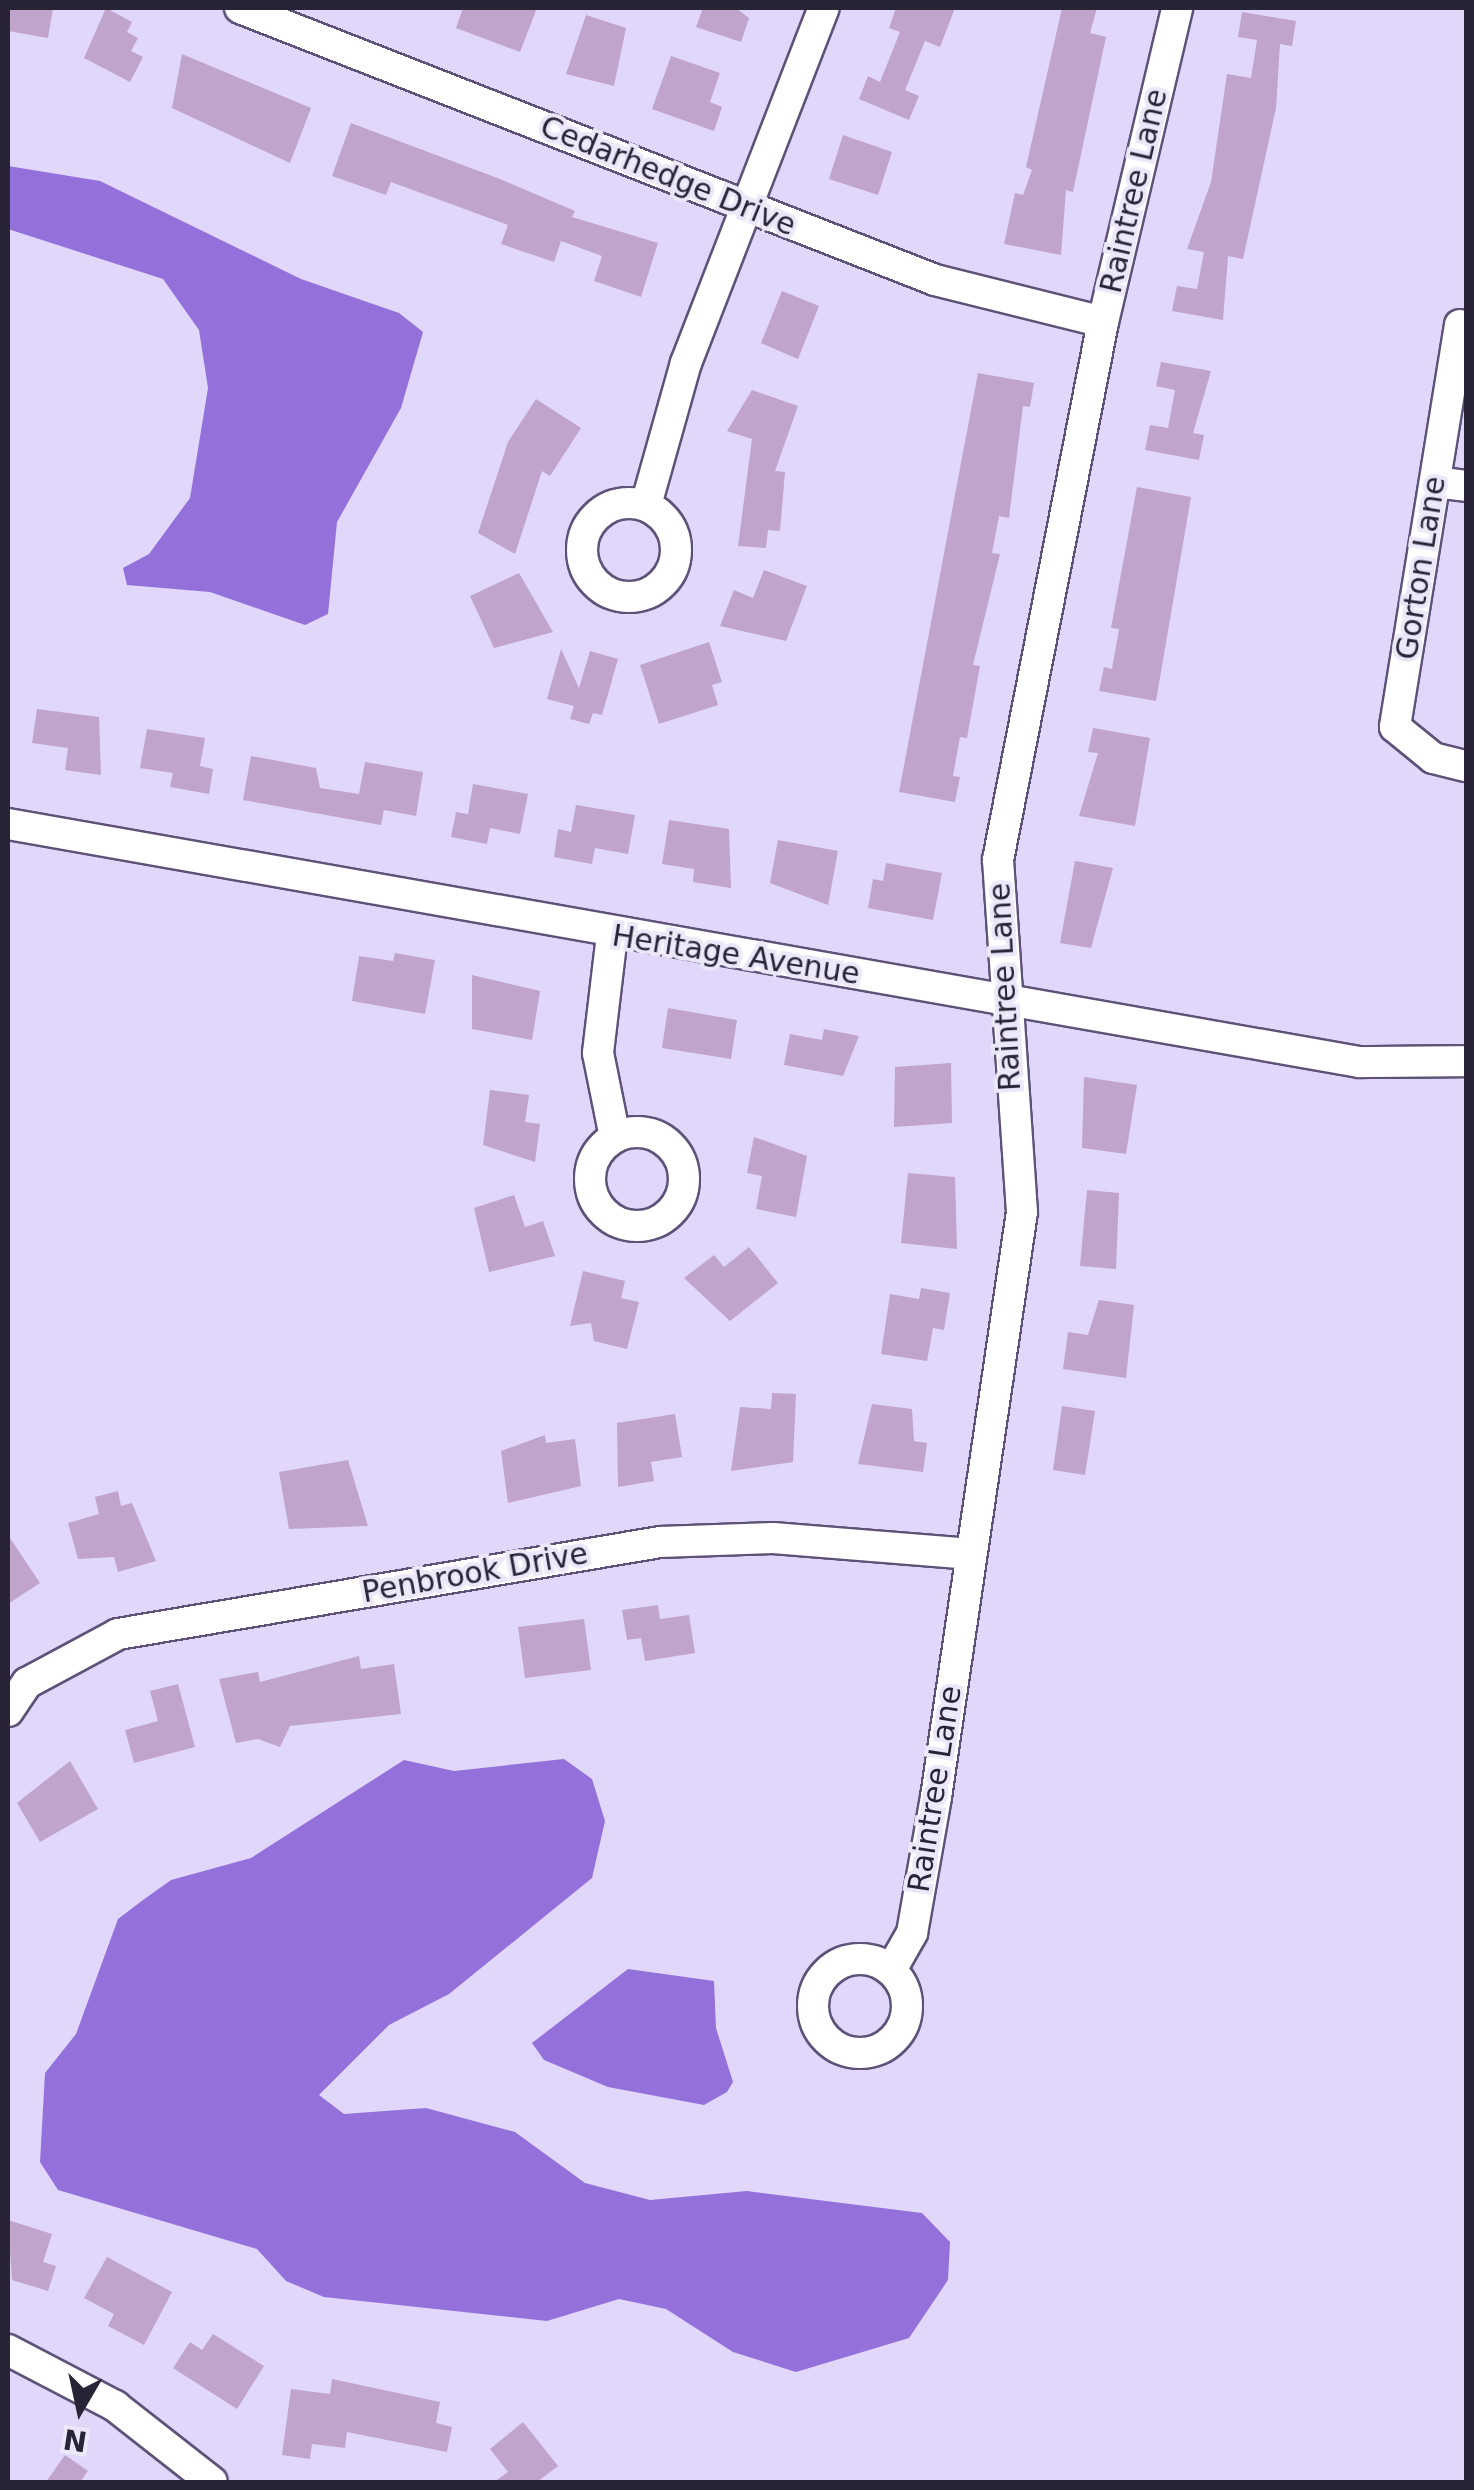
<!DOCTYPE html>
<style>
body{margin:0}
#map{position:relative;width:1474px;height:2490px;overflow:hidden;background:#e0d7fb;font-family:"DejaVu Sans",sans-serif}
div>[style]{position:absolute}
.water>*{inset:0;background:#9470db}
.building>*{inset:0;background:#c1a4cb}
.roads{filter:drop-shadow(2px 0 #5e5279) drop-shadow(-2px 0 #5e5279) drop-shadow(0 2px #5e5279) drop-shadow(0 -2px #5e5279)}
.minor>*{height:30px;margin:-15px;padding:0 15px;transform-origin:15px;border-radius:15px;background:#fff}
.minor>.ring{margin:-15px;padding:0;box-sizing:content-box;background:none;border:30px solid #fff;border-radius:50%}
span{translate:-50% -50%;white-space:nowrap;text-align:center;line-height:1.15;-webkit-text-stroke:8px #ece7f9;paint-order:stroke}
.street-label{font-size:30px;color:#292435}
.frame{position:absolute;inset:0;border:10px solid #292435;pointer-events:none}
.north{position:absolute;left:30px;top:2360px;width:100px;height:100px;-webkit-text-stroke:8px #ece7f9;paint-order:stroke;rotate:189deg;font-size:28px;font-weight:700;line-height:40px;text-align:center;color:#292435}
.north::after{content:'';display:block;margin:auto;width:35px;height:45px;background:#292435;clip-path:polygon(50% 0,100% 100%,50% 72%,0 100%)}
</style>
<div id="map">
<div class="water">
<div style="clip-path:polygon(8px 166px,100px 181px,301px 279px,399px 313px,423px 332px,401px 408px,337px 522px,328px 614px,305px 625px,210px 592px,127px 585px,123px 568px,149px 554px,190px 498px,208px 388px,199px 330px,163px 279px,8px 229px)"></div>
<div style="clip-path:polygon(564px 1759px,592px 1779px,605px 1821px,592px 1878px,449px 1994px,389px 2025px,319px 2095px,344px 2114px,426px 2108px,515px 2132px,585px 2183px,650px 2200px,747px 2191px,922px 2213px,950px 2242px,948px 2280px,909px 2338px,796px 2372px,733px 2352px,666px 2309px,619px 2299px,547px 2321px,324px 2297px,286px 2281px,257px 2249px,58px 2190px,40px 2162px,45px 2073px,76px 2034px,118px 1919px,143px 1900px,171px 1880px,251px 1858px,404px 1760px,454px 1771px)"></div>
<div style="clip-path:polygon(628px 1969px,714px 1981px,716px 2028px,733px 2082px,727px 2092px,704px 2105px,608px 2087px,544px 2060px,532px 2043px)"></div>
</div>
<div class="building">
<div style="clip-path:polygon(8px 8px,53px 8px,48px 38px,8px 31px)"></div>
<div style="clip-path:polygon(106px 8px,132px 22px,127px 32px,138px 38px,131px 51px,143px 57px,130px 82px,84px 58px)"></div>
<div style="clip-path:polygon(463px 8px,537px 8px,520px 52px,456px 28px)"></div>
<div style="clip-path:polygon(703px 8px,736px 8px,749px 18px,741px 42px,696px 27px)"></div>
<div style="clip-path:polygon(896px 8px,955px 8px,940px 47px,925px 41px,905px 90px,919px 96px,909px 120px,859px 99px,868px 76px,880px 82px,900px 32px,889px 28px)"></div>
<div style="clip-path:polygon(1062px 8px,1097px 8px,1090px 33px,1106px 37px,1073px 192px,1066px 190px,1061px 255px,1004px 244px,1015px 193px,1023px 195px,1032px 170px,1026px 167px)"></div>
<div style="clip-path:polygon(1242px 12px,1296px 21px,1292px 46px,1280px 44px,1276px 108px,1243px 259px,1228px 256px,1223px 320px,1172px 311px,1177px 286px,1197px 289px,1204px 252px,1187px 249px,1211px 182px,1227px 74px,1251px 78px,1257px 40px,1238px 37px)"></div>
<div style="clip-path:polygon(586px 15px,626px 28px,614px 86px,566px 74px)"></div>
<div style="clip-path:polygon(182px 54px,311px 108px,290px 163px,172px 108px)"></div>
<div style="clip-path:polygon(671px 56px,720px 73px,710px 102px,722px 107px,714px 131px,652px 109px)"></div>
<div style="clip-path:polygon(351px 123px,500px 179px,575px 211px,572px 217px,658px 243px,641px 297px,594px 281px,602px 256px,561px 241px,554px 262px,501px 244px,508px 225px,391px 182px,386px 195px,332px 176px)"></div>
<div style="clip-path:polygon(843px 135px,892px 152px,878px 195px,829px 179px)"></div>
<div style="clip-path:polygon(782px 291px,819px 306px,798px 359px,761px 343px)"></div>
<div style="clip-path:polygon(1161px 362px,1211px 371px,1193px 433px,1204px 435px,1199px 460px,1145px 450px,1150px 425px,1168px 428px,1175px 390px,1156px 386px)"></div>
<div style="clip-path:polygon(978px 373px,1034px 383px,1030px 407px,1023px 406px,1009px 518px,999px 516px,992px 553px,1000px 554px,973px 665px,980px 666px,967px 738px,960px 737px,953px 776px,960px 777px,955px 802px,899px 792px)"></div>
<div style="clip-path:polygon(752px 390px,798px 406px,775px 471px,785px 472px,780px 531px,768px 530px,766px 548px,738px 546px,752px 439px,727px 431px)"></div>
<div style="clip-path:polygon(536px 399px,581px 428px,550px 476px,542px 471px,515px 554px,478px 533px,508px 442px)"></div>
<div style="clip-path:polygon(1137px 487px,1191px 497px,1156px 701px,1099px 691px,1104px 667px,1112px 669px,1119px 629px,1111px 628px)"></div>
<div style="clip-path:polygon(764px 570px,807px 586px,786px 641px,720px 626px,734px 590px,753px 598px)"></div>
<div style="clip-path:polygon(519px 573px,553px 632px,494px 648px,470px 596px)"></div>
<div style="clip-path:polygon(709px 642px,722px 682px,712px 685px,718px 705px,659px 724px,640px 665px)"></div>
<div style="clip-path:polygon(561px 649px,579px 688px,590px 651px,618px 659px,602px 715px,593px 713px,589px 724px,570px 719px,574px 706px,547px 699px)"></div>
<div style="clip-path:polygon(37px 709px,99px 717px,101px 775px,65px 770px,68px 748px,32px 743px)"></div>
<div style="clip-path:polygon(1093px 728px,1150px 738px,1135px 826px,1079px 816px,1098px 753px,1088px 752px)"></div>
<div style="clip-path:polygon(147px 729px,205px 738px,200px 766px,213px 769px,209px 794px,170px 787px,173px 773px,140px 768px)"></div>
<div style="clip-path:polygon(251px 756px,316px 768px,320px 788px,359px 794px,365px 762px,423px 772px,416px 816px,384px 810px,381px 825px,243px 800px)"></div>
<div style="clip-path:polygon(473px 784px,528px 794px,520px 834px,490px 828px,487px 844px,451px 837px,456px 812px,468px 814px)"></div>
<div style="clip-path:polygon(576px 805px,635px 815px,628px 854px,595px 848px,592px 864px,554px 857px,558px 829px,571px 832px)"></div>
<div style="clip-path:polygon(669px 820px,729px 829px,731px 888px,693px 882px,694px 869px,662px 864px)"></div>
<div style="clip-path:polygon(778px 840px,838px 851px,828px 905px,770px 883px)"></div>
<div style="clip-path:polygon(1075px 861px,1113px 868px,1091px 948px,1060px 943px)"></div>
<div style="clip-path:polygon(886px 863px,942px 873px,933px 920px,868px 908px,873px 879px,883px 881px)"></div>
<div style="clip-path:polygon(395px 953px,435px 960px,425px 1014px,352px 1001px,359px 956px,393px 961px)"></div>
<div style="clip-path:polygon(472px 975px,540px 991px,532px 1040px,472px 1029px)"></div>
<div style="clip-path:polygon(668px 1008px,737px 1020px,731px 1059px,662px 1048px)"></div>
<div style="clip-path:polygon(824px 1029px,859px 1036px,843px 1076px,784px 1065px,790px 1034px,822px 1040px)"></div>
<div style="clip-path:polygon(951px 1063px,952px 1123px,894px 1127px,895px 1067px)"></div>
<div style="clip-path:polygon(1084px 1077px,1137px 1085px,1126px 1154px,1082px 1148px)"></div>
<div style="clip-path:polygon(490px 1090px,529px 1095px,525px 1122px,540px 1124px,535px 1162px,483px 1145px)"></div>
<div style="clip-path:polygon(754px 1137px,807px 1156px,796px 1217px,756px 1209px,762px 1176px,747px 1173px)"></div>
<div style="clip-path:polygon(908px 1173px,955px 1177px,957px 1249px,901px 1243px)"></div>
<div style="clip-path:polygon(1087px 1190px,1119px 1193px,1116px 1269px,1080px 1266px)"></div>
<div style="clip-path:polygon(514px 1195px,525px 1227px,543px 1221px,555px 1256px,489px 1272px,474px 1208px)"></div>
<div style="clip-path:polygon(749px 1247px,778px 1283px,730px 1321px,684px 1278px,714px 1255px,724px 1267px)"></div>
<div style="clip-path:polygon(583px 1271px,625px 1281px,621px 1298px,639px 1302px,627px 1349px,594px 1341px,591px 1323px,570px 1326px)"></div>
<div style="clip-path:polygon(921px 1288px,950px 1293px,944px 1330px,933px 1328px,927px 1361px,881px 1354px,890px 1294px,919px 1299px)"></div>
<div style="clip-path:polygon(1099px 1300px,1134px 1305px,1126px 1378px,1063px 1369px,1068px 1332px,1088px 1335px)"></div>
<div style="clip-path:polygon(772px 1393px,796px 1394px,793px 1462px,731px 1471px,740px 1407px,771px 1409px)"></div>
<div style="clip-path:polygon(872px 1404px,912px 1409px,914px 1441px,927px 1443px,923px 1472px,858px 1464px)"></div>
<div style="clip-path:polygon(1062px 1406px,1095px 1411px,1085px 1475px,1053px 1470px)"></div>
<div style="clip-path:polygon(675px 1414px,682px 1457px,651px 1462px,654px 1481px,618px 1487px,617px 1423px)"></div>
<div style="clip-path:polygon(545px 1435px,546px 1443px,575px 1439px,581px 1486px,508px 1503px,501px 1451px)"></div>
<div style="clip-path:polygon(348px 1460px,368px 1526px,289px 1529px,279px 1472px)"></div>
<div style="clip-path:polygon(118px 1491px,121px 1506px,132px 1503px,156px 1561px,118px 1572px,114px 1557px,78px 1559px,68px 1523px,99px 1514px,95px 1497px)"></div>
<div style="clip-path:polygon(8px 1535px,40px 1583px,8px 1604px)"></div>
<div style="clip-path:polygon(658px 1605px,660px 1619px,689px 1615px,695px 1653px,645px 1661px,641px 1638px,627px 1640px,622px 1610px)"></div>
<div style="clip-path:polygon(584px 1619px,591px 1670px,525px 1678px,518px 1627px)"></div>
<div style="clip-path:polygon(359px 1656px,361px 1669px,394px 1664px,401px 1714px,290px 1726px,280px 1747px,258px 1739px,236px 1743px,219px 1679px,258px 1672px,260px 1682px)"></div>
<div style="clip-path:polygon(178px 1684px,195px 1747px,134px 1763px,125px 1730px,158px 1721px,150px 1691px)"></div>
<div style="clip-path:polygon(70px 1761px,98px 1809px,40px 1842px,17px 1803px)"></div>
<div style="clip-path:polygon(8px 2220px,52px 2234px,43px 2262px,56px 2266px,48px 2291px,12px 2280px)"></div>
<div style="clip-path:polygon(107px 2257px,172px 2292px,144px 2345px,108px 2326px,114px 2314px,84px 2298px)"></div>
<div style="clip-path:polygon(213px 2334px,264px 2366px,237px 2409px,173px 2368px,190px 2342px,202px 2350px)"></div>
<div style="clip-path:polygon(332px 2379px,440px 2402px,436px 2423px,452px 2427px,447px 2452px,347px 2432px,345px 2448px,312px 2444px,310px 2459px,282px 2455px,291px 2389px,330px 2394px)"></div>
<div style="clip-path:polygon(523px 2422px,558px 2466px,537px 2482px,494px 2482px,508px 2472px,490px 2449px)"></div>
<div style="clip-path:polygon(65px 2455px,88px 2471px,80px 2482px,46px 2482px)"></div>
</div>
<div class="roads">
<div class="minor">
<div style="left:240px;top:8px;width:746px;rotate:21.37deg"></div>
<div style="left:935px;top:280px;width:173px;rotate:14deg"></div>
<div style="left:1460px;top:325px;width:407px;rotate:99.2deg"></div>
<div style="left:1395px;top:727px;width:49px;rotate:39.2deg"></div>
<div style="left:1433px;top:758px;width:34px;rotate:14deg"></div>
<div style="left:1435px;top:482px;width:31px;rotate:7deg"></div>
<div class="ring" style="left:582px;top:503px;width:64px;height:64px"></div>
<div style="left:646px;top:505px;width:148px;rotate:-74.3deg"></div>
<div style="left:686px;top:363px;width:381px;rotate:-68.8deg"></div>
<div style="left:8px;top:824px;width:1372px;rotate:9.99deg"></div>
<div style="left:1359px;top:1062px;width:107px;rotate:-0.5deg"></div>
<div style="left:612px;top:935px;width:119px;rotate:96.8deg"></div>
<div style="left:598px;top:1053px;width:86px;rotate:78.6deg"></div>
<div class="ring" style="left:590px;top:1132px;width:64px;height:64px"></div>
<div style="left:8px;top:1711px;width:34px;rotate:-56deg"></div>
<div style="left:27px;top:1683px;width:103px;rotate:-28.3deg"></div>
<div style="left:118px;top:1634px;width:550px;rotate:-9.63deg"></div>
<div style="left:660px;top:1542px;width:113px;rotate:-2deg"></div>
<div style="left:773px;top:1538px;width:199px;rotate:4.6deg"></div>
<div class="ring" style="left:813px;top:1959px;width:64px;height:64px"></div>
<div style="left:891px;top:1970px;width:43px;rotate:-60.4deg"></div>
<div style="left:912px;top:1933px;width:138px;rotate:-80deg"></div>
<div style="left:936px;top:1797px;width:591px;rotate:-81.64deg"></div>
<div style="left:1022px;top:1212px;width:353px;rotate:-93.9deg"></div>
<div style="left:998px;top:860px;width:548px;rotate:-78.96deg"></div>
<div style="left:1103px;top:322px;width:323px;rotate:-76.7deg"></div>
<div style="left:8px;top:2350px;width:121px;rotate:27.6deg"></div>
<div style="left:115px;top:2406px;width:123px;rotate:38.1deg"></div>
</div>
</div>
<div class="street-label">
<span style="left:668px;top:176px;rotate:22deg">Cedarhedge Drive</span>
<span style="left:1134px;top:191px;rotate:-77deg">Raintree Lane</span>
<span style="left:1421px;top:568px;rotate:-81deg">Gorton Lane</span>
<span style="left:736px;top:955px;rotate:9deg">Heritage Avenue</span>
<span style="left:1005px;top:987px;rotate:-93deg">Raintree Lane</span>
<span style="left:475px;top:1573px;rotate:-10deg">Penbrook Drive</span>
<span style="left:935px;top:1789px;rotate:-81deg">Raintree Lane</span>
</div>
<div class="frame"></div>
<div class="north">N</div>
</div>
